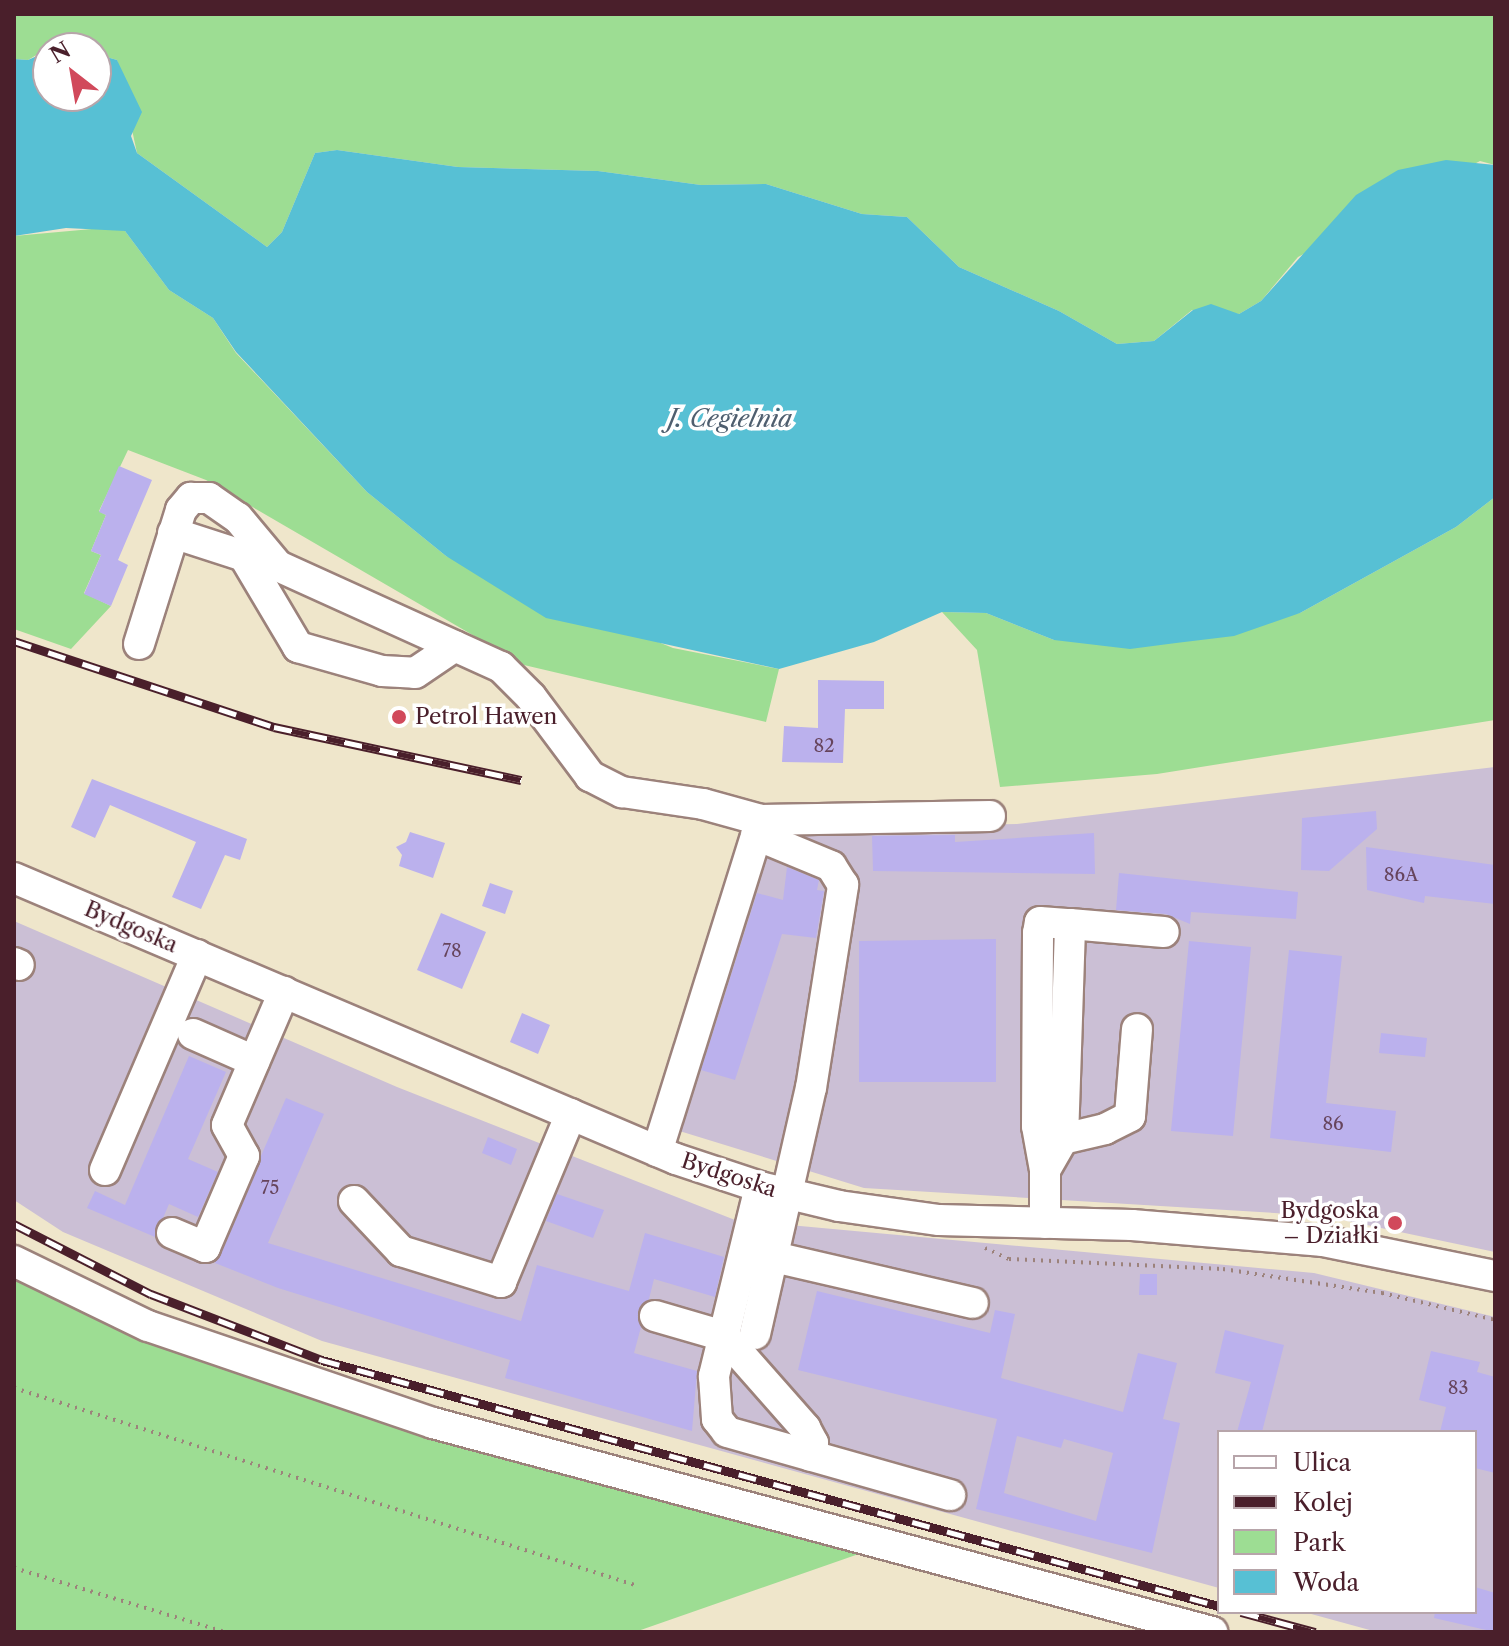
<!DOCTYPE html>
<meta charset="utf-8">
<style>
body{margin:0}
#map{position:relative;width:1509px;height:1646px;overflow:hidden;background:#efe6cb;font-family:"Libre Caslon Text",serif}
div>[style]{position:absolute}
.industrial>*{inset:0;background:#cbbfd5}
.green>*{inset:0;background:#9ddd93}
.water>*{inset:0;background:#57c0d4}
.building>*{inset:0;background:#bbb1ed}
.path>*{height:4px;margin-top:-2px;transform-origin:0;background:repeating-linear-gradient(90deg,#9c827b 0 2px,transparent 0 8px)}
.roads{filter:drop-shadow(2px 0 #9c827b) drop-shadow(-2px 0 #9c827b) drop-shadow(0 2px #9c827b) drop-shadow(0 -2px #9c827b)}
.minor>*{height:30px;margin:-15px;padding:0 15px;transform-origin:15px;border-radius:15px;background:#fff}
.rail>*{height:9px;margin-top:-4.5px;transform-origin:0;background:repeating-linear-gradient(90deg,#fff 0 18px,#4a1f2b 0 36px);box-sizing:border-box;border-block:2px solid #4a1f2b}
.dots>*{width:22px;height:22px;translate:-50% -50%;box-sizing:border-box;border:4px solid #fff;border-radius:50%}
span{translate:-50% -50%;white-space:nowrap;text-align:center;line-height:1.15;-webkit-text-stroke:7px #fff;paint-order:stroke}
.number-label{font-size:18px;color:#66445c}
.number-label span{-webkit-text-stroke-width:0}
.poi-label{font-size:22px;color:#4a1f2b}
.left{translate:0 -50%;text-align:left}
.right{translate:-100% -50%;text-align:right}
.street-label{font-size:22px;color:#4a1f2b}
.water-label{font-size:24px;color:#4f5f6f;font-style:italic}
.frame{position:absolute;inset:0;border:16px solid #4a1f2b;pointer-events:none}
.legend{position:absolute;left:1217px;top:1430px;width:260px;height:184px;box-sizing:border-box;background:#fff;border:2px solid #b7a5aa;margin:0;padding:10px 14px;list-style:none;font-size:24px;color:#4a1f2b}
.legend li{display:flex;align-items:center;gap:16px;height:40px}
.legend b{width:40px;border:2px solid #b7a5aa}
.north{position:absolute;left:32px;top:32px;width:80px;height:80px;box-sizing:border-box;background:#fff;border:2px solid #b7a5aa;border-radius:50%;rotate:329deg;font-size:22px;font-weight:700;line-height:32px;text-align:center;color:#4a1f2b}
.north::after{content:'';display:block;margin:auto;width:28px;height:36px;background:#d1495b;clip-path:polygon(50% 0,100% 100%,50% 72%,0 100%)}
</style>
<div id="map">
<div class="industrial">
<div style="clip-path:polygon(1495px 767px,1495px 1252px,1324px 1216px,864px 1188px,673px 1129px,765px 829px,1017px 824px)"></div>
<div style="clip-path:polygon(14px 921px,397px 1087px,735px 1220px,1314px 1273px,1495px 1317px,1495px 1632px,1377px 1632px,1304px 1612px,1475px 1612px,1475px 1432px,1219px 1432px,1219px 1588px,322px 1341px,63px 1232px,14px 1200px)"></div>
</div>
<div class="green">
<div style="clip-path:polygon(14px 14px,1495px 14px,1495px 165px,1480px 161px,1298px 257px,1261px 301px,1239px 314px,1192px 310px,1154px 341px,1117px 344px,1059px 311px,959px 267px,907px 217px,862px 214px,766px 184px,701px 185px,598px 171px,458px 167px,337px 150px,315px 153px,282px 232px,267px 247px,137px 153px,117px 60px,96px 54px,96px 48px,48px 48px,28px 60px,14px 59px)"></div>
<div style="clip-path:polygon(114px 227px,125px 231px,169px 290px,213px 318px,236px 353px,367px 492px,446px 556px,673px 648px,779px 669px,766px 722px,524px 665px,206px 480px,128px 450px,99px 511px,106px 515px,91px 551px,101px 555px,84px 593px,111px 606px,71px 649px,14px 629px,14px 236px)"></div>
<div style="clip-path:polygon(1495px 497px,1495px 720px,1157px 774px,1000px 787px,977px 650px,942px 612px,986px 613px,1054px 640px,1300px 613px,1456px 527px)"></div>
<div style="clip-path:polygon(14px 1280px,254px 1375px,873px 1549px,635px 1632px,14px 1632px)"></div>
</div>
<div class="water">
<div style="clip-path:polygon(48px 51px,48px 96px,96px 96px,96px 54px,117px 60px,142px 112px,131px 136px,137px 153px,267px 247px,282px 232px,315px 153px,337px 150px,458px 167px,598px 171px,701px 185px,766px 184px,862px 214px,907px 217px,959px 267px,1059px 311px,1117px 344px,1154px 341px,1193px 310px,1211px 304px,1239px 314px,1261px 301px,1356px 195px,1398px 170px,1446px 160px,1495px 165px,1495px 497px,1456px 527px,1300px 613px,1234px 636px,1176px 643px,1130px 649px,1054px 640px,986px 613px,942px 612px,874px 642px,779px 669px,546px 618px,446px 556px,367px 492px,236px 352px,213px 318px,169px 290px,125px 231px,66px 228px,14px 236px,14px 59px,28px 60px)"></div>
</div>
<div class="building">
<div style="clip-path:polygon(119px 466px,152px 480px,118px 560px,128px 565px,111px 606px,84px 594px,101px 555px,91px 551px,106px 515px,99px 512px)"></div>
<div style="clip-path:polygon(818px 680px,884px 681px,884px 709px,845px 709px,843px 763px,782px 762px,784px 726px,818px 728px)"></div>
<div style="clip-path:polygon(92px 779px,247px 839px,240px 860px,225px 855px,201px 909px,172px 897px,196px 842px,110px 805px,95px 838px,71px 827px)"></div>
<div style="clip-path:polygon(1376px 811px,1377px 829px,1329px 871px,1301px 870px,1302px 818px)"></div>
<div style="clip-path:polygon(410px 832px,445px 843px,433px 878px,399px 866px,402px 855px,396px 847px,406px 842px)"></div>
<div style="clip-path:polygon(1094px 833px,1095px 874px,873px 871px,872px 836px,955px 835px,955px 842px)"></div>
<div style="clip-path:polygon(1366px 847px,1495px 865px,1495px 904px,1425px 896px,1424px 903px,1367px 890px)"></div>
<div style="clip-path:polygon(787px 867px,819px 880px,817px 890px,824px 891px,816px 938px,782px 934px,735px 1080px,701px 1070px,757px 893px,783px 900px)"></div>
<div style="clip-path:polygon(1119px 873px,1298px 892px,1296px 919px,1191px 912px,1190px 924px,1166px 914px,1116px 910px)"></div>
<div style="clip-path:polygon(490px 883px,513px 891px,505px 914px,482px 906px)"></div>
<div style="clip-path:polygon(441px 913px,486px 932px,462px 989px,417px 970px)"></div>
<div style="clip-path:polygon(996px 939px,996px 1082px,859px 1082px,859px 941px)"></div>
<div style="clip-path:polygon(1189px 941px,1251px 947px,1233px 1136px,1171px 1131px)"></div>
<div style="clip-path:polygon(1289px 950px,1342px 956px,1326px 1103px,1396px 1111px,1391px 1152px,1270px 1138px)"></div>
<div style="clip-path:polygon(522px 1013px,550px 1025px,538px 1054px,510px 1042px)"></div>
<div style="clip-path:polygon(1381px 1033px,1427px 1038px,1425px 1057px,1379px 1053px)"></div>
<div style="clip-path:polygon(189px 1056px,226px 1072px,188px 1159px,218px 1172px,198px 1217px,169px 1204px,155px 1237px,87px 1208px,95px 1191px,125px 1205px)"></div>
<div style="clip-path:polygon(286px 1098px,324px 1114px,268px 1243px,521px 1321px,537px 1265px,629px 1291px,645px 1233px,724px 1257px,715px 1297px,654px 1279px,649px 1299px,638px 1312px,641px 1327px,634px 1353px,697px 1371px,692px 1431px,505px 1378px,510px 1360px,278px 1288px,215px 1263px)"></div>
<div style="clip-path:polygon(488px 1137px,517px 1149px,511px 1165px,482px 1153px)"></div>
<div style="clip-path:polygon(557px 1194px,604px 1210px,593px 1238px,546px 1221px)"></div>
<div style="clip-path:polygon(1140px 1274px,1157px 1274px,1157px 1295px,1139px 1295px)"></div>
<div style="clip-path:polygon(evenodd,817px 1291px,990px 1333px,995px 1310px,1015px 1314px,1001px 1378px,1123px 1412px,1138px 1353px,1177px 1363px,1163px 1419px,1180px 1423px,1152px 1553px,976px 1509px,997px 1419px,798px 1370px,817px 1291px,1017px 1436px,1061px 1448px,1064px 1439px,1113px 1453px,1096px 1521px,1004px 1493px,1017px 1436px)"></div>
<div style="clip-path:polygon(1225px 1330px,1284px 1345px,1262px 1432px,1237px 1432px,1251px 1382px,1215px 1373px)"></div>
<div style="clip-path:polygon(1431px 1351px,1480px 1362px,1477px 1372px,1495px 1377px,1495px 1473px,1475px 1468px,1475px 1432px,1440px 1432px,1446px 1407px,1419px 1400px)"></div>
<div style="clip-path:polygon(1475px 1587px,1495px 1593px,1495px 1632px,1434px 1618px,1435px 1612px,1475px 1612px)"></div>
</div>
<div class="path">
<div style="left:985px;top:1248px;width:26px;rotate:25deg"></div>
<div style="left:1009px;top:1259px;width:214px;rotate:2.7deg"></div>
<div style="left:1223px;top:1269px;width:161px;rotate:8.6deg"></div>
<div style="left:1382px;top:1293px;width:116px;rotate:13.4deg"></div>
<div style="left:14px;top:1388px;width:651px;rotate:17.6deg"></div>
<div style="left:14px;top:1568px;width:220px;rotate:16.9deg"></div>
</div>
<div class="roads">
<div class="minor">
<div style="left:173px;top:533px;width:95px;rotate:17.9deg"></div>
<div style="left:244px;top:556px;width:106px;rotate:59.3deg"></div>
<div style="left:298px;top:647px;width:87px;rotate:15.9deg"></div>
<div style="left:382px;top:671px;width:33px;rotate:3deg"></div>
<div style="left:415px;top:673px;width:48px;rotate:-34deg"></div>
<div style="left:139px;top:644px;width:140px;rotate:-72.6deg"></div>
<div style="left:181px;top:510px;width:16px;rotate:-50deg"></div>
<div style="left:191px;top:498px;width:18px"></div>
<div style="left:209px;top:498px;width:35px;rotate:35deg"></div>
<div style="left:238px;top:518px;width:62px;rotate:50.2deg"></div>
<div style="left:278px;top:566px;width:245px;rotate:24.4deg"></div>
<div style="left:501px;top:667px;width:42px;rotate:45deg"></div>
<div style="left:531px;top:697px;width:99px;rotate:53.2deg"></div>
<div style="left:590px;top:776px;width:36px;rotate:27deg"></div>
<div style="left:622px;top:792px;width:82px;rotate:8.4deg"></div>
<div style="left:703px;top:804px;width:60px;rotate:15.4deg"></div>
<div style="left:761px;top:820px;width:347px;rotate:107.4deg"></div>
<div style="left:761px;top:820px;width:229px;rotate:-1deg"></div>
<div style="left:14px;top:878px;width:719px;rotate:23deg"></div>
<div style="left:676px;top:1159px;width:89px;rotate:18.4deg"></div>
<div style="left:760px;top:1187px;width:81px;rotate:13.5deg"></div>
<div style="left:839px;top:1206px;width:101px;rotate:8deg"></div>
<div style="left:939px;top:1220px;width:193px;rotate:1.5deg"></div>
<div style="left:1132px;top:1225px;width:192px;rotate:4.8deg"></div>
<div style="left:1323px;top:1241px;width:176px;rotate:11.5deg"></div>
<div style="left:14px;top:963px;width:5px;rotate:22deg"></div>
<div style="left:193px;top:1034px;width:67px;rotate:23.9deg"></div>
<div style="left:1063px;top:1139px;width:43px;rotate:-13.4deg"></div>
<div style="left:1105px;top:1129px;width:28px;rotate:-27deg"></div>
<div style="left:1130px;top:1116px;width:87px;rotate:-85.4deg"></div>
<div style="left:105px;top:1170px;width:234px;rotate:-66.8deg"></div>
<div style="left:1045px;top:1170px;width:45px;rotate:-100.3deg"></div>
<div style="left:1037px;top:1126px;width:193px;rotate:-89.7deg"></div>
<div style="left:1038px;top:933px;width:11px;rotate:-80deg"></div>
<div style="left:1040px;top:922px;width:30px;rotate:4deg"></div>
<div style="left:760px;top:1187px;width:195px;rotate:103.7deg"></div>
<div style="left:714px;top:1376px;width:43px;rotate:86deg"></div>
<div style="left:717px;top:1419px;width:16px;rotate:52deg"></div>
<div style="left:727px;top:1432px;width:232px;rotate:15.8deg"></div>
<div style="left:354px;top:1201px;width:69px;rotate:46.8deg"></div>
<div style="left:401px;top:1251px;width:105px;rotate:17.2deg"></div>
<div style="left:501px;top:1282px;width:182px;rotate:-67.4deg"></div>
<div style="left:1045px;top:1223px;width:53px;rotate:-90deg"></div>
<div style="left:1045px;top:1170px;width:36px;rotate:-60deg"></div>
<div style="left:1063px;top:1139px;width:215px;rotate:-88.1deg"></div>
<div style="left:1070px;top:924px;width:94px;rotate:4.9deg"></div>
<div style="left:172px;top:1233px;width:36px;rotate:23deg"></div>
<div style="left:205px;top:1247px;width:99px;rotate:-66.8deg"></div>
<div style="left:244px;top:1156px;width:35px;rotate:-119deg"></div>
<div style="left:227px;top:1125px;width:145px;rotate:-66.8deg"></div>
<div style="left:774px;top:1257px;width:204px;rotate:13deg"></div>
<div style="left:14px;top:1261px;width:149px;rotate:25.9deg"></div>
<div style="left:148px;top:1326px;width:301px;rotate:18.8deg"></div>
<div style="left:433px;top:1423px;width:807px;rotate:15.02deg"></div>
<div style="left:655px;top:1316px;width:72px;rotate:16.2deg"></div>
<div style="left:724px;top:1336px;width:123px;rotate:48.6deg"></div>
<div style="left:805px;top:1428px;width:17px;rotate:62deg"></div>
<div style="left:813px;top:1443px;width:13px;rotate:103deg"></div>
<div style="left:755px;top:1334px;width:252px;rotate:-77.2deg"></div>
<div style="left:811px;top:1088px;width:206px;rotate:-81deg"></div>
<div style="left:843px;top:885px;width:22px;rotate:-122deg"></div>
<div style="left:831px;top:866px;width:81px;rotate:-157.5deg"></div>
</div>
</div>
<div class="rail">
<div style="left:14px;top:641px;width:274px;rotate:18.3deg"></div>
<div style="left:274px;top:727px;width:253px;rotate:12.1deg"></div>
<div style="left:14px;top:1224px;width:154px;rotate:27.1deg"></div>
<div style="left:151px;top:1294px;width:183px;rotate:21.1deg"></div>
<div style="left:322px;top:1360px;width:930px;rotate:15.34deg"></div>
<div style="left:1241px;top:1612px;width:77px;rotate:15.1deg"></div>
</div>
<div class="dots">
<div style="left:399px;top:717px;background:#d1495b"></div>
<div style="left:1395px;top:1223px;background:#d1495b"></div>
</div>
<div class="number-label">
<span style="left:824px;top:746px">82</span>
<span style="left:1401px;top:875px">86A</span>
<span style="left:452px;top:951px">78</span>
<span style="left:1333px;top:1124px">86</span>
<span style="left:270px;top:1188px">75</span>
<span style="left:1458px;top:1388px">83</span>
</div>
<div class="poi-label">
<span class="left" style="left:415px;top:717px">Petrol Hawen</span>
<span class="right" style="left:1379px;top:1223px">Bydgoska<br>– Działki</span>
</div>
<div class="street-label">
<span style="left:131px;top:927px;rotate:23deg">Bydgoska</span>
<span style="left:729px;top:1175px;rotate:18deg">Bydgoska</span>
</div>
<div class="water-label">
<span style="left:730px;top:419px">J. Cegielnia</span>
</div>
<div class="frame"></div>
<ul class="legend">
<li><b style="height:10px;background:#fff"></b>Ulica</li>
<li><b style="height:10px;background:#4a1f2b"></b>Kolej</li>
<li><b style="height:22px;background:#9ddd93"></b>Park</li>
<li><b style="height:22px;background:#57c0d4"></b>Woda</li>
</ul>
<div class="north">N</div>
</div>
